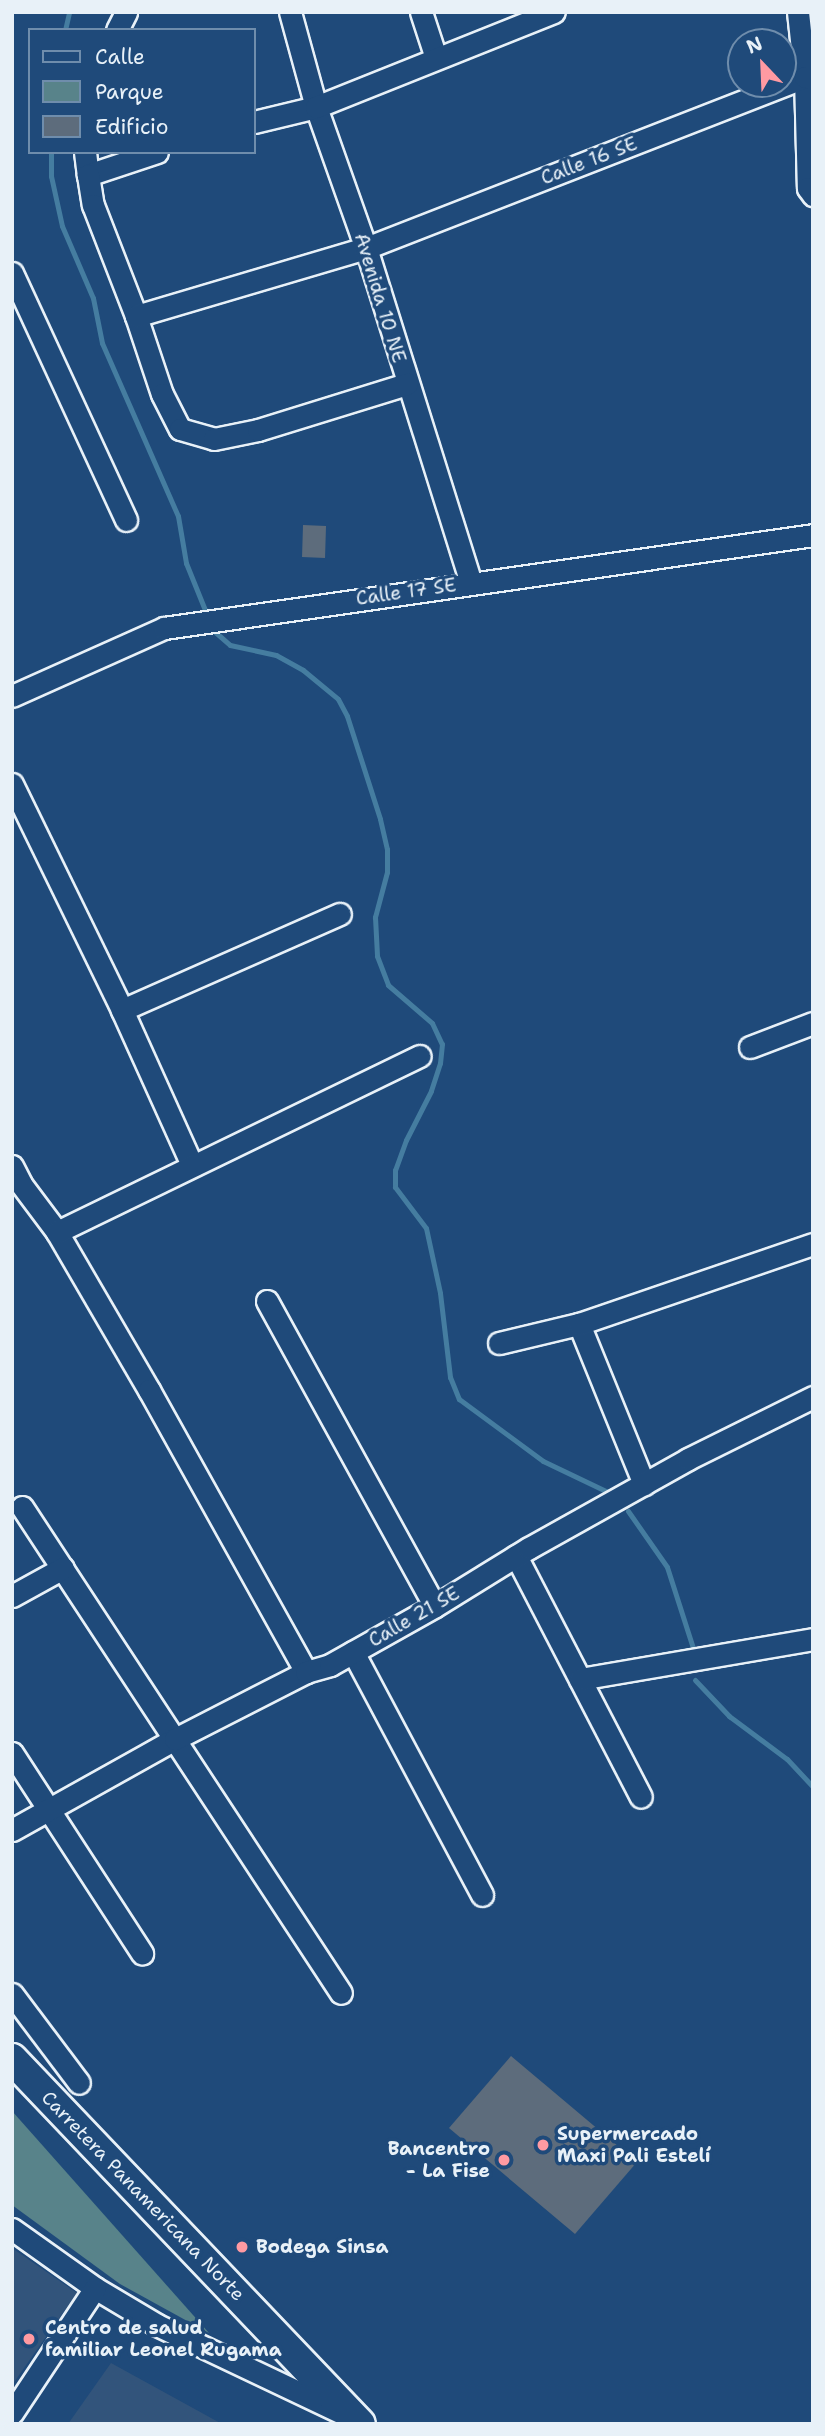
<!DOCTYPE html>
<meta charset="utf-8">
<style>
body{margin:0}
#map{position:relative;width:825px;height:2436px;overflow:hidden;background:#1f4a7a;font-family:"Shantell Sans",sans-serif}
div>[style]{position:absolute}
.built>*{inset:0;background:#32547b}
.green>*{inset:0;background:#58838a}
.stream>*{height:5px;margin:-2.5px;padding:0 2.5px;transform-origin:2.5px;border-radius:2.5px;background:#457da0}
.building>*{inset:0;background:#5d6c7c}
.roads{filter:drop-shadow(2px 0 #e8f1f8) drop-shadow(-2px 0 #e8f1f8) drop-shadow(0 2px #e8f1f8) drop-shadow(0 -2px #e8f1f8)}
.minor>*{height:21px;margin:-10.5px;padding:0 10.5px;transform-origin:10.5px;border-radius:10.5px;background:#1f4a7a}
.highway>*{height:30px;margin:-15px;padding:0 15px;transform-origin:15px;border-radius:15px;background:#1f4a7a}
.dots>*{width:19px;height:19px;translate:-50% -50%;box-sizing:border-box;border:4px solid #1f4a7a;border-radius:50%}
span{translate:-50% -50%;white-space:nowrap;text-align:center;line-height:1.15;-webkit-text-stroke:7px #1f4a7a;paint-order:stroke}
.street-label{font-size:19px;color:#e8f1f8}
.poi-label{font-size:19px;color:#e8f1f8;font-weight:700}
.left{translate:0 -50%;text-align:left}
.right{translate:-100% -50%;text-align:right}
.frame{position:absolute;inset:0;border:14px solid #e8f1f8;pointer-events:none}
.legend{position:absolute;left:28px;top:28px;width:228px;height:126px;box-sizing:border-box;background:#1f4a7a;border:2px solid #6f8dac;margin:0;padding:9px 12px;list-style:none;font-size:21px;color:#e8f1f8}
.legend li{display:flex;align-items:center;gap:14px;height:35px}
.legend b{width:35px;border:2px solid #6f8dac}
.north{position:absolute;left:727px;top:28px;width:70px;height:70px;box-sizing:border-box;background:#1f4a7a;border:2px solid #6f8dac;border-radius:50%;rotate:337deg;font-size:19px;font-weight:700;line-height:28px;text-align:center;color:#e8f1f8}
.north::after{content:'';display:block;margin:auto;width:24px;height:32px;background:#ff9aa2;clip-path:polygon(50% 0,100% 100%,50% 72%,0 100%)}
</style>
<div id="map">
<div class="built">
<div style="clip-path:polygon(12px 2248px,77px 2293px,12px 2385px)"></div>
<div style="clip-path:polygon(111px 2363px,222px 2424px,68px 2424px)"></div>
</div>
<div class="green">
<div style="clip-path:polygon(12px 2111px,209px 2333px,120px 2284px,12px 2205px)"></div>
</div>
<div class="stream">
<div style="left:65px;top:30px;width:18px;rotate:-77deg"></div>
<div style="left:51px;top:152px;width:24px;rotate:90deg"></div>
<div style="left:51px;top:176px;width:51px;rotate:77.6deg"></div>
<div style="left:62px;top:226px;width:78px;rotate:66.7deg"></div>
<div style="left:93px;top:298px;width:46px;rotate:78.7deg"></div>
<div style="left:102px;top:343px;width:189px;rotate:66.3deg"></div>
<div style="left:178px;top:516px;width:48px;rotate:80.3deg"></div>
<div style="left:186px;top:563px;width:51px;rotate:68deg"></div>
<div style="left:214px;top:631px;width:21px;rotate:41deg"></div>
<div style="left:230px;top:645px;width:47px;rotate:12.3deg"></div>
<div style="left:276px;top:655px;width:31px;rotate:29deg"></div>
<div style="left:303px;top:670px;width:45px;rotate:39.6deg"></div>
<div style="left:338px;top:699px;width:19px;rotate:62deg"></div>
<div style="left:347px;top:716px;width:108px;rotate:72.2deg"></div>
<div style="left:380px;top:819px;width:31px;rotate:77deg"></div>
<div style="left:387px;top:849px;width:23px;rotate:90deg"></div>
<div style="left:387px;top:872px;width:47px;rotate:104.9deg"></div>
<div style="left:375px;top:917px;width:39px;rotate:87deg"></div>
<div style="left:377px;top:956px;width:31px;rotate:69deg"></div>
<div style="left:388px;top:985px;width:58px;rotate:40.8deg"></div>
<div style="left:432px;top:1023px;width:23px;rotate:65deg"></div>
<div style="left:442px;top:1044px;width:19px;rotate:96deg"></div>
<div style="left:440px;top:1063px;width:29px;rotate:108deg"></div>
<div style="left:431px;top:1091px;width:55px;rotate:117deg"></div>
<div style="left:406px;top:1140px;width:32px;rotate:110deg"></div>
<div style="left:395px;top:1170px;width:17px;rotate:90deg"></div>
<div style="left:395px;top:1187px;width:51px;rotate:52.9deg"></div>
<div style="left:426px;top:1228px;width:66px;rotate:77.8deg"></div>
<div style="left:440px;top:1293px;width:85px;rotate:83.2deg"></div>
<div style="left:450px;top:1377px;width:24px;rotate:68deg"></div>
<div style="left:459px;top:1399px;width:104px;rotate:36.4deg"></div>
<div style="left:543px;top:1461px;width:76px;rotate:25.6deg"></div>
<div style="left:628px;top:1511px;width:68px;rotate:55.1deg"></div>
<div style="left:667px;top:1567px;width:85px;rotate:72.2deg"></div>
<div style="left:695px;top:1680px;width:50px;rotate:46.6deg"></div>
<div style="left:729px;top:1716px;width:72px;rotate:36.6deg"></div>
<div style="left:787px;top:1759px;width:38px;rotate:47deg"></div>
</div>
<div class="building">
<div style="clip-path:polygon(303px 525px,326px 526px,325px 558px,302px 557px)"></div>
<div style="clip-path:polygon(511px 2056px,637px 2162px,575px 2234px,449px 2128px)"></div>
</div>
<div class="roads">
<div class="minor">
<div style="left:290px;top:12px;width:98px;rotate:74.7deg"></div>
<div style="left:316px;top:107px;width:150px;rotate:70.5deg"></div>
<div style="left:366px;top:248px;width:351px;rotate:72.6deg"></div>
<div style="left:421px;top:12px;width:48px;rotate:71.9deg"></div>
<div style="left:798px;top:12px;width:65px;rotate:83.9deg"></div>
<div style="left:805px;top:77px;width:111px;rotate:88.5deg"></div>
<div style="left:808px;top:188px;width:9px;rotate:54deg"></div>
<div style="left:117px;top:30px;width:20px;rotate:-63deg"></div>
<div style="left:254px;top:122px;width:64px;rotate:-13.6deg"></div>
<div style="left:316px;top:107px;width:256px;rotate:-21.8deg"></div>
<div style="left:85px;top:152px;width:23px;rotate:83deg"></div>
<div style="left:157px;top:152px;width:73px;rotate:161.6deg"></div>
<div style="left:88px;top:175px;width:30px;rotate:81deg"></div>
<div style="left:93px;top:205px;width:119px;rotate:68.8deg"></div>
<div style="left:136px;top:316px;width:82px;rotate:71.6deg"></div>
<div style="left:162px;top:394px;width:39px;rotate:63deg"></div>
<div style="left:180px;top:429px;width:35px;rotate:16deg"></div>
<div style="left:214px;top:439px;width:45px;rotate:-11.6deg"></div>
<div style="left:258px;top:430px;width:156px;rotate:-17.2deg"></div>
<div style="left:12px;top:273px;width:272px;rotate:65.2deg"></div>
<div style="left:136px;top:316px;width:240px;rotate:-16.5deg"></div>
<div style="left:366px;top:248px;width:471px;rotate:-21.3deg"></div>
<div style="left:805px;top:77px;width:8px"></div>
<div style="left:12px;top:696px;width:167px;rotate:-24.1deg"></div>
<div style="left:164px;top:628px;width:656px;rotate:-8.15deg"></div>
<div style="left:12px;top:784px;width:251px;rotate:64deg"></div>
<div style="left:122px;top:1010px;width:170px;rotate:65.7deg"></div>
<div style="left:122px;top:1010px;width:238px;rotate:-23.8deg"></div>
<div style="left:750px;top:1047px;width:67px;rotate:-20.9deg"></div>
<div style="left:12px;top:1166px;width:20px;rotate:63deg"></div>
<div style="left:21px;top:1184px;width:60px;rotate:53.1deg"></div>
<div style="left:57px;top:1232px;width:183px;rotate:59.8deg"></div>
<div style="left:149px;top:1390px;width:323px;rotate:60.9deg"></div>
<div style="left:57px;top:1232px;width:403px;rotate:-25.9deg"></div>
<div style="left:267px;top:1301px;width:348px;rotate:61.2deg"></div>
<div style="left:579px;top:1324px;width:173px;rotate:67.9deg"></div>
<div style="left:499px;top:1343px;width:82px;rotate:-13.4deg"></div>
<div style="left:579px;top:1324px;width:247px;rotate:-18.9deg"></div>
<div style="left:22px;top:1507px;width:581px;rotate:56.72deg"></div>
<div style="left:516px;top:1556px;width:271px;rotate:62.6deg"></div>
<div style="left:12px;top:1596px;width:58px;rotate:-28.8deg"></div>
<div style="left:353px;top:1652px;width:275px;rotate:62deg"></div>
<div style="left:580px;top:1679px;width:236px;rotate:-9.7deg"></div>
<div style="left:12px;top:1753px;width:239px;rotate:57deg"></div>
<div style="left:12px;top:1830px;width:187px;rotate:-29.2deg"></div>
<div style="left:175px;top:1739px;width:147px;rotate:-27.1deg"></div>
<div style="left:306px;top:1672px;width:25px;rotate:-16deg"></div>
<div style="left:330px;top:1665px;width:120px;rotate:-29.3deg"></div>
<div style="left:435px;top:1606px;width:110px;rotate:-31.7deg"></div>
<div style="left:529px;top:1548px;width:182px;rotate:-29.2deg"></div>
<div style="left:688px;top:1459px;width:140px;rotate:-26.4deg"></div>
<div style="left:12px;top:1994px;width:111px;rotate:53deg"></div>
<div style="left:12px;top:2229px;width:102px;rotate:35.4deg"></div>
<div style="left:95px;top:2288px;width:72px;rotate:30.8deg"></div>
<div style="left:157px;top:2325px;width:205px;rotate:25.4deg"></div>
<div style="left:12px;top:2413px;width:150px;rotate:-56.4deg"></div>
</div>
<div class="highway">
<div style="left:12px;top:2059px;width:504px;rotate:46.37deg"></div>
</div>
</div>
<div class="dots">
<div style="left:543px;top:2145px;background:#ff9aa2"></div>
<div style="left:504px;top:2160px;background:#ff9aa2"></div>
<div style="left:242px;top:2247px;background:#ff9aa2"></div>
<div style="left:29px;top:2339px;background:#ff9aa2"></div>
</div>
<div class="street-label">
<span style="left:589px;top:161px;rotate:-21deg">Calle 16 SE</span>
<span style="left:380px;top:298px;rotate:73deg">Avenida 10 NE</span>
<span style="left:406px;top:592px;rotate:-8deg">Calle 17 SE</span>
<span style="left:414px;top:1617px;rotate:-30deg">Calle 21 SE</span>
<span style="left:143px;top:2196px;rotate:46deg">Carretera Panamericana Norte</span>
</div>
<div class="poi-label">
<span class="left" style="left:557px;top:2145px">Supermercado<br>Maxi Pali Estelí</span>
<span class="right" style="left:490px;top:2160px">Bancentro<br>- La Fise</span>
<span class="left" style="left:256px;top:2247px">Bodega Sinsa</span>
<span class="left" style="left:45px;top:2339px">Centro de salud<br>familiar Leonel Rugama</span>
</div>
<div class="frame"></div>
<ul class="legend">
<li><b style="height:9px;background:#1f4a7a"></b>Calle</li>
<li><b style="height:19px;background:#58838a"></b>Parque</li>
<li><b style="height:19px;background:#5d6c7c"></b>Edificio</li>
</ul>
<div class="north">N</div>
</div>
